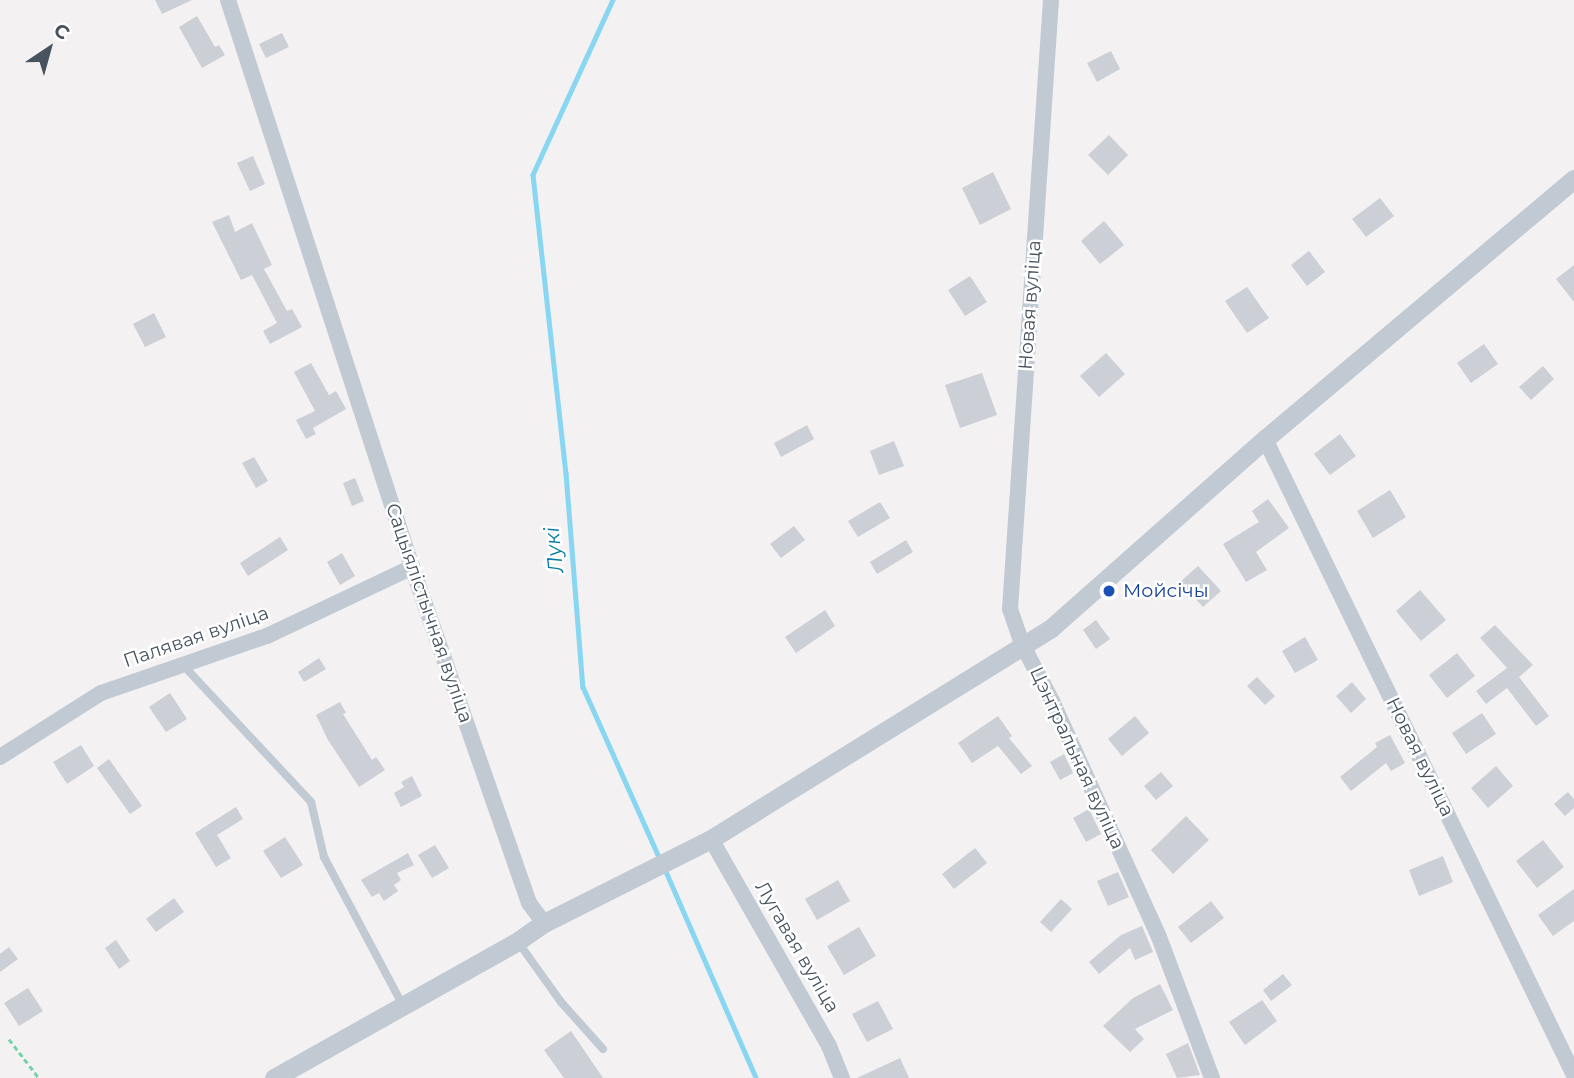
<!DOCTYPE html>
<meta charset="utf-8">
<style>
body{margin:0}
#map{position:relative;width:1574px;height:1078px;overflow:hidden;background:#f3f1f1;font-family:Montserrat,sans-serif}
div>[style]{position:absolute}
.stream>*{height:4.5px;margin:-2.25px;padding:0 2.25px;transform-origin:2.25px;border-radius:2.25px;background:#88d6f1}
.building>*{inset:0;background:#cccfd5}
.path>*{height:2.5px;margin-top:-1.25px;transform-origin:0;background:repeating-linear-gradient(90deg,#73d3a9 0 5px,transparent 0 8.5px)}
.service>*{height:8px;margin:-4px;padding:0 4px;transform-origin:4px;border-radius:4px;background:#c1cad3}
.minor>*{height:16px;margin:-8px;padding:0 8px;transform-origin:8px;border-radius:8px;background:#c1cad3}
.tertiary>*{height:19px;margin:-9.5px;padding:0 9.5px;transform-origin:9.5px;border-radius:9.5px;background:#c1cad3}
.dots>*{width:19px;height:19px;translate:-50% -50%;box-sizing:border-box;border:4px solid #fff;border-radius:50%}
span{translate:-50% -50%;white-space:nowrap;text-align:center;line-height:1.15;-webkit-text-stroke:5px #fff;paint-order:stroke}
.street-label{font-size:19px;color:#47535f}
.transit-label{font-size:19px;color:#164399}
.left{translate:0 -50%;text-align:left}
.water-label{font-size:21px;color:#057ba6;font-style:italic}
.north{position:absolute;left:14px;top:14px;width:70px;height:70px;-webkit-text-stroke:5px #fff;paint-order:stroke;rotate:36deg;font-size:19px;font-weight:700;line-height:28px;text-align:center;color:#47535f}
.north::after{content:'';display:block;margin:auto;width:24px;height:32px;background:#47535f;clip-path:polygon(50% 0,100% 100%,50% 72%,0 100%)}
</style>
<div id="map">
<div class="stream">
<div style="left:613px;top:0;width:192px;rotate:114.6deg"></div>
<div style="left:533px;top:175px;width:300px;rotate:83.7deg"></div>
<div style="left:566px;top:473px;width:215px;rotate:85.5deg"></div>
<div style="left:583px;top:687px;width:188px;rotate:65.9deg"></div>
<div style="left:664px;top:867px;width:230px;rotate:66.4deg"></div>
</div>
<div class="building">
<div style="clip-path:polygon(155px 0,192px 0,162px 14px)"></div>
<div style="clip-path:polygon(197px 16px,215px 47px,219px 45px,225px 55px,202px 68px,179px 27px)"></div>
<div style="clip-path:polygon(282px 33px,289px 47px,266px 58px,259px 44px)"></div>
<div style="clip-path:polygon(1111px 51px,1120px 69px,1097px 82px,1087px 63px)"></div>
<div style="clip-path:polygon(1109px 135px,1128px 155px,1108px 175px,1088px 155px)"></div>
<div style="clip-path:polygon(253px 156px,265px 184px,250px 191px,237px 163px)"></div>
<div style="clip-path:polygon(993px 172px,1011px 209px,980px 225px,962px 188px)"></div>
<div style="clip-path:polygon(1380px 198px,1394px 216px,1366px 237px,1352px 219px)"></div>
<div style="clip-path:polygon(229px 215px,235px 232px,252px 223px,272px 265px,264px 269px,287px 311px,292px 309px,302px 327px,270px 344px,263px 331px,277px 323px,252px 275px,241px 280px,212px 222px)"></div>
<div style="clip-path:polygon(1104px 221px,1124px 245px,1100px 264px,1081px 241px)"></div>
<div style="clip-path:polygon(1309px 251px,1325px 272px,1307px 286px,1291px 265px)"></div>
<div style="clip-path:polygon(1574px 265px,1574px 302px,1556px 279px)"></div>
<div style="clip-path:polygon(970px 276px,987px 302px,965px 316px,948px 290px)"></div>
<div style="clip-path:polygon(1247px 287px,1269px 318px,1247px 333px,1225px 301px)"></div>
<div style="clip-path:polygon(154px 313px,166px 337px,145px 347px,133px 324px)"></div>
<div style="clip-path:polygon(1484px 344px,1498px 364px,1471px 383px,1457px 363px)"></div>
<div style="clip-path:polygon(1106px 353px,1125px 374px,1099px 397px,1080px 376px)"></div>
<div style="clip-path:polygon(311px 363px,329px 395px,336px 391px,346px 409px,313px 428px,316px 434px,306px 439px,296px 420px,315px 411px,294px 372px)"></div>
<div style="clip-path:polygon(1543px 366px,1554px 379px,1531px 400px,1519px 387px)"></div>
<div style="clip-path:polygon(982px 373px,997px 415px,960px 428px,945px 385px)"></div>
<div style="clip-path:polygon(807px 425px,814px 439px,781px 457px,774px 443px)"></div>
<div style="clip-path:polygon(1340px 434px,1356px 456px,1330px 475px,1314px 454px)"></div>
<div style="clip-path:polygon(894px 441px,904px 466px,879px 475px,870px 451px)"></div>
<div style="clip-path:polygon(254px 457px,268px 481px,256px 488px,242px 463px)"></div>
<div style="clip-path:polygon(355px 478px,364px 501px,352px 506px,343px 483px)"></div>
<div style="clip-path:polygon(1390px 490px,1406px 517px,1373px 538px,1357px 511px)"></div>
<div style="clip-path:polygon(1268px 499px,1289px 528px,1256px 552px,1267px 570px,1246px 582px,1223px 544px,1259px 522px,1252px 511px)"></div>
<div style="clip-path:polygon(880px 502px,890px 518px,858px 537px,848px 521px)"></div>
<div style="clip-path:polygon(794px 526px,805px 540px,781px 558px,770px 544px)"></div>
<div style="clip-path:polygon(280px 537px,288px 550px,248px 576px,240px 563px)"></div>
<div style="clip-path:polygon(906px 540px,913px 552px,877px 574px,870px 562px)"></div>
<div style="clip-path:polygon(342px 553px,355px 576px,340px 585px,327px 562px)"></div>
<div style="clip-path:polygon(1198px 566px,1221px 591px,1203px 607px,1180px 582px)"></div>
<div style="clip-path:polygon(1420px 590px,1446px 620px,1421px 641px,1396px 611px)"></div>
<div style="clip-path:polygon(825px 610px,835px 626px,796px 653px,785px 637px)"></div>
<div style="clip-path:polygon(1096px 620px,1110px 639px,1096px 649px,1083px 630px)"></div>
<div style="clip-path:polygon(1495px 625px,1533px 665px,1519px 677px,1549px 716px,1536px 726px,1507px 688px,1486px 704px,1476px 691px,1507px 668px,1480px 638px)"></div>
<div style="clip-path:polygon(1305px 637px,1318px 660px,1295px 673px,1282px 651px)"></div>
<div style="clip-path:polygon(1457px 653px,1475px 676px,1447px 698px,1429px 675px)"></div>
<div style="clip-path:polygon(319px 658px,326px 669px,304px 682px,298px 672px)"></div>
<div style="clip-path:polygon(1257px 677px,1275px 696px,1265px 705px,1247px 686px)"></div>
<div style="clip-path:polygon(1352px 682px,1366px 699px,1351px 713px,1336px 696px)"></div>
<div style="clip-path:polygon(170px 693px,187px 719px,166px 732px,149px 707px)"></div>
<div style="clip-path:polygon(340px 702px,346px 713px,343px 714px,372px 760px,376px 757px,385px 770px,359px 787px,328px 740px,316px 715px)"></div>
<div style="clip-path:polygon(1482px 713px,1496px 734px,1466px 754px,1452px 733px)"></div>
<div style="clip-path:polygon(998px 716px,1012px 736px,1009px 738px,1032px 766px,1021px 774px,998px 746px,972px 763px,958px 743px)"></div>
<div style="clip-path:polygon(1135px 716px,1149px 733px,1122px 756px,1108px 739px)"></div>
<div style="clip-path:polygon(1390px 735px,1405px 763px,1391px 771px,1386px 763px,1351px 791px,1340px 777px,1377px 747px,1375px 743px)"></div>
<div style="clip-path:polygon(81px 745px,94px 766px,67px 784px,53px 762px)"></div>
<div style="clip-path:polygon(1064px 754px,1073px 773px,1060px 780px,1050px 762px)"></div>
<div style="clip-path:polygon(109px 759px,142px 806px,130px 814px,97px 768px)"></div>
<div style="clip-path:polygon(1496px 766px,1513px 786px,1488px 808px,1471px 788px)"></div>
<div style="clip-path:polygon(1161px 772px,1173px 786px,1156px 800px,1144px 786px)"></div>
<div style="clip-path:polygon(412px 776px,422px 796px,401px 807px,394px 793px,404px 787px,401px 782px)"></div>
<div style="clip-path:polygon(1568px 792px,1574px 799px,1574px 808px,1565px 816px,1554px 804px)"></div>
<div style="clip-path:polygon(236px 807px,243px 819px,217px 835px,231px 858px,216px 867px,195px 833px)"></div>
<div style="clip-path:polygon(1089px 809px,1101px 834px,1086px 842px,1073px 818px)"></div>
<div style="clip-path:polygon(1186px 816px,1209px 840px,1173px 874px,1151px 850px)"></div>
<div style="clip-path:polygon(285px 837px,303px 865px,281px 878px,263px 851px)"></div>
<div style="clip-path:polygon(1543px 840px,1564px 867px,1537px 888px,1516px 861px)"></div>
<div style="clip-path:polygon(435px 845px,449px 868px,432px 878px,418px 855px)"></div>
<div style="clip-path:polygon(975px 848px,987px 863px,954px 889px,942px 874px)"></div>
<div style="clip-path:polygon(408px 853px,414px 865px,397px 873px,401px 880px,394px 885px,398px 891px,384px 901px,379px 893px,372px 897px,361px 880px)"></div>
<div style="clip-path:polygon(1443px 856px,1453px 882px,1419px 896px,1409px 870px)"></div>
<div style="clip-path:polygon(1118px 872px,1129px 897px,1108px 906px,1097px 881px)"></div>
<div style="clip-path:polygon(838px 880px,850px 901px,817px 920px,805px 899px)"></div>
<div style="clip-path:polygon(1574px 889px,1574px 921px,1553px 936px,1538px 915px)"></div>
<div style="clip-path:polygon(174px 898px,184px 912px,156px 932px,146px 919px)"></div>
<div style="clip-path:polygon(1061px 899px,1072px 909px,1051px 932px,1040px 922px)"></div>
<div style="clip-path:polygon(1211px 901px,1224px 918px,1191px 943px,1178px 927px)"></div>
<div style="clip-path:polygon(1142px 926px,1153px 952px,1135px 960px,1130px 948px,1099px 974px,1089px 962px,1121px 935px)"></div>
<div style="clip-path:polygon(859px 927px,876px 956px,844px 975px,827px 946px)"></div>
<div style="clip-path:polygon(116px 940px,130px 961px,119px 969px,105px 948px)"></div>
<div style="clip-path:polygon(9px 947px,18px 959px,0 972px,0 954px)"></div>
<div style="clip-path:polygon(1283px 974px,1292px 985px,1271px 1001px,1263px 990px)"></div>
<div style="clip-path:polygon(1160px 984px,1173px 1010px,1135px 1029px,1144px 1039px,1130px 1052px,1103px 1026px,1133px 998px)"></div>
<div style="clip-path:polygon(28px 988px,43px 1011px,19px 1026px,4px 1003px)"></div>
<div style="clip-path:polygon(1262px 1000px,1277px 1021px,1245px 1045px,1229px 1022px)"></div>
<div style="clip-path:polygon(878px 1001px,893px 1029px,867px 1042px,852px 1014px)"></div>
<div style="clip-path:polygon(571px 1031px,603px 1078px,564px 1078px,544px 1050px)"></div>
<div style="clip-path:polygon(1188px 1043px,1200px 1075px,1177px 1078px,1166px 1054px)"></div>
<div style="clip-path:polygon(900px 1058px,909px 1078px,857px 1078px)"></div>
</div>
<div class="path">
<div style="left:9px;top:1039px;width:49px;rotate:52.4deg"></div>
</div>
<div class="service">
<div style="left:182px;top:664px;width:189px;rotate:46.9deg"></div>
<div style="left:311px;top:802px;width:57px;rotate:76.7deg"></div>
<div style="left:324px;top:857px;width:166px;rotate:62deg"></div>
<div style="left:518px;top:942px;width:74px;rotate:54.4deg"></div>
<div style="left:561px;top:1002px;width:63px;rotate:48.2deg"></div>
</div>
<div class="minor">
<div style="left:228px;top:0;width:596px;rotate:72.02deg"></div>
<div style="left:412px;top:567px;width:356px;rotate:70.8deg"></div>
<div style="left:529px;top:903px;width:25px;rotate:53deg"></div>
<div style="left:1051px;top:0;width:610px;rotate:93.85deg"></div>
<div style="left:1010px;top:609px;width:39px;rotate:71deg"></div>
<div style="left:1023px;top:646px;width:62px;rotate:62.2deg"></div>
<div style="left:1052px;top:701px;width:259px;rotate:65.6deg"></div>
<div style="left:1159px;top:937px;width:151px;rotate:69.4deg"></div>
<div style="left:1265px;top:439px;width:707px;rotate:64.09deg"></div>
<div style="left:0;top:757px;width:120px;rotate:-32.4deg"></div>
<div style="left:101px;top:693px;width:176px;rotate:-19deg"></div>
<div style="left:267px;top:636px;width:161px;rotate:-25.4deg"></div>
<div style="left:711px;top:839px;width:238px;rotate:60.3deg"></div>
<div style="left:829px;top:1046px;width:35px;rotate:68deg"></div>
</div>
<div class="tertiary">
<div style="left:274px;top:1078px;width:280px;rotate:-29.3deg"></div>
<div style="left:518px;top:941px;width:32px;rotate:-35deg"></div>
<div style="left:544px;top:923px;width:187px;rotate:-26.7deg"></div>
<div style="left:711px;top:839px;width:399px;rotate:-31.8deg"></div>
<div style="left:1050px;top:629px;width:287px;rotate:-41.5deg"></div>
<div style="left:1265px;top:439px;width:404px;rotate:-40.1deg"></div>
</div>
<div class="dots">
<div style="left:1109px;top:591px;background:#1a4fb4"></div>
</div>
<div class="street-label">
<span style="left:1030px;top:305px;rotate:-86deg">Новая вуліца</span>
<span style="left:429px;top:613px;rotate:71deg">Сацыялістычная вуліца</span>
<span style="left:196px;top:637px;rotate:-19deg">Палявая вуліца</span>
<span style="left:1420px;top:757px;rotate:64deg">Новая вуліца</span>
<span style="left:1077px;top:758px;rotate:65deg">Цэнтральная вуліца</span>
<span style="left:797px;top:947px;rotate:60deg">Лугавая вуліца</span>
</div>
<div class="transit-label">
<span class="left" style="left:1123px;top:591px">Мойсічы</span>
</div>
<div class="water-label">
<span style="left:554px;top:550px;rotate:-96deg">Лукі</span>
</div>
<div class="north">С</div>
</div>
